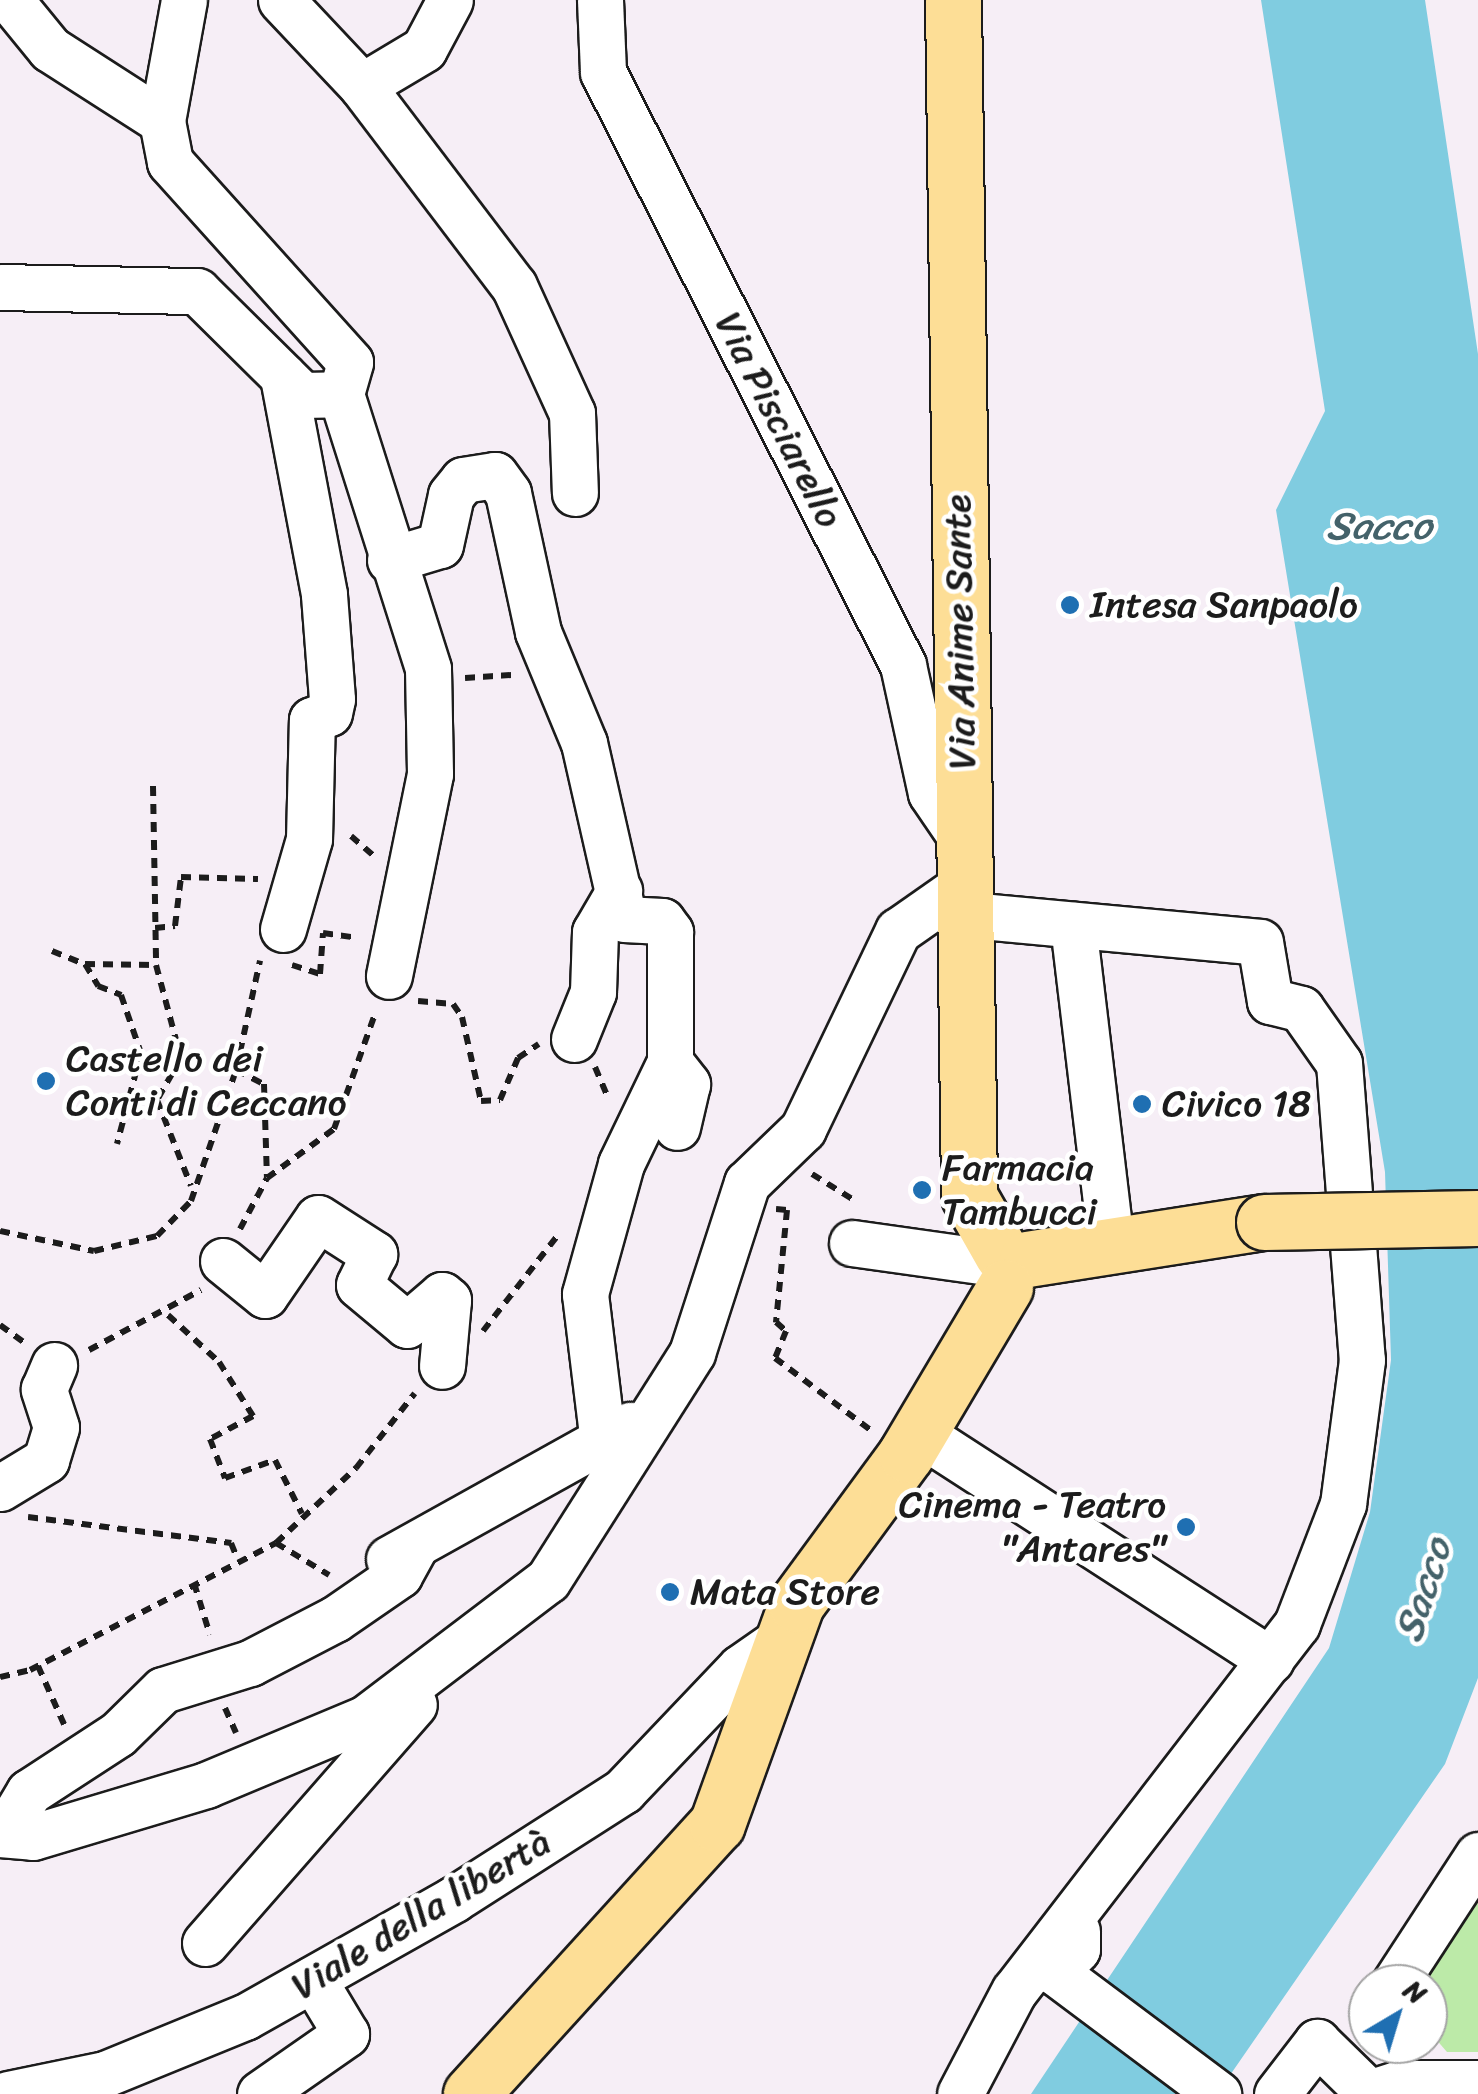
<!DOCTYPE html>
<meta charset="utf-8">
<style>
body{margin:0}
#map{position:relative;width:1478px;height:2094px;overflow:hidden;background:#f6eef6;font-family:Sriracha,sans-serif}
div>[style]{position:absolute}
.green>*{inset:0;background:#bceaa8}
.water>*{inset:0;background:#80cce0}
.path>*{height:6px;margin-top:-3px;transform-origin:0;background:repeating-linear-gradient(90deg,#1c1c1c 0 10px,transparent 0 18px)}
.roads{filter:drop-shadow(2px 0 #1c1c1c) drop-shadow(-2px 0 #1c1c1c) drop-shadow(0 2px #1c1c1c) drop-shadow(0 -2px #1c1c1c)}
.minor>*{height:45px;margin:-22.5px;padding:0 22.5px;transform-origin:22.5px;border-radius:22.5px;background:#fff}
.major>*{height:55px;margin:-27.5px;padding:0 27.5px;transform-origin:27.5px;border-radius:27.5px;background:#fdde96}
.bridges{filter:drop-shadow(2px 0 #1c1c1c) drop-shadow(-2px 0 #1c1c1c) drop-shadow(0 2px #1c1c1c) drop-shadow(0 -2px #1c1c1c)}
.major-bridge>*{height:55px;margin:-27.5px;padding:0 27.5px;transform-origin:27.5px;border-radius:27.5px;background:#fdde96}
.dots>*{width:28px;height:28px;translate:-50% -50%;box-sizing:border-box;border:5px solid #fff;border-radius:50%}
span{translate:-50% -50%;white-space:nowrap;text-align:center;line-height:1.15;-webkit-text-stroke:9px #fff;paint-order:stroke}
.street-label{font-size:38px;color:#1c1c1c}
.poi-label{font-size:38px;color:#1c1c1c}
.left{translate:0 -50%;text-align:left}
.right{translate:-100% -50%;text-align:right}
.water-label{font-size:40px;color:#44626a;font-style:italic}
.north{position:absolute;left:1348px;top:1964px;width:100px;height:100px;box-sizing:border-box;background:#fff;border:2px solid #a4a4a4;border-radius:50%;rotate:38deg;font-size:28px;font-weight:700;line-height:40px;text-align:center;color:#1c1c1c}
.north::after{content:'';display:block;margin:auto;width:35px;height:45px;background:#1f6fb2;clip-path:polygon(50% 0,100% 100%,50% 72%,0 100%)}
</style>
<div id="map">
<div class="green">
<div style="clip-path:polygon(1478px 1862px,1478px 2052px,1447px 2052px,1428px 2030px,1428px 1984px,1402px 1984px)"></div>
</div>
<div class="water">
<div style="clip-path:polygon(1261px 0,1425px 0,1478px 354px,1478px 1678px,1445px 1764px,1217px 2094px,1031px 2094px,1329px 1648px,1370px 1512px,1391px 1360px,1385px 1172px,1276px 510px,1325px 411px)"></div>
</div>
<div class="path">
<div style="left:465px;top:678px;width:47px;rotate:-3.7deg"></div>
<div style="left:153px;top:786px;width:179px;rotate:89deg"></div>
<div style="left:156px;top:965px;width:96px;rotate:75deg"></div>
<div style="left:181px;top:1058px;width:48px;rotate:119.7deg"></div>
<div style="left:157px;top:1100px;width:92px;rotate:68.4deg"></div>
<div style="left:351px;top:836px;width:30px;rotate:41deg"></div>
<div style="left:155px;top:928px;width:20px;rotate:-6deg"></div>
<div style="left:175px;top:926px;width:49px;rotate:-83deg"></div>
<div style="left:181px;top:877px;width:77px;rotate:1.5deg"></div>
<div style="left:52px;top:951px;width:35px;rotate:22deg"></div>
<div style="left:85px;top:964px;width:71px;rotate:0.8deg"></div>
<div style="left:85px;top:964px;width:26px;rotate:59deg"></div>
<div style="left:98px;top:986px;width:25px;rotate:21deg"></div>
<div style="left:121px;top:995px;width:61px;rotate:71deg"></div>
<div style="left:141px;top:1053px;width:94px;rotate:104.8deg"></div>
<div style="left:292px;top:965px;width:29px;rotate:18deg"></div>
<div style="left:320px;top:974px;width:41px;rotate:-85.8deg"></div>
<div style="left:323px;top:933px;width:35px;rotate:8deg"></div>
<div style="left:418px;top:1001px;width:35px;rotate:5deg"></div>
<div style="left:453px;top:1004px;width:16px;rotate:55deg"></div>
<div style="left:462px;top:1017px;width:86px;rotate:77.3deg"></div>
<div style="left:481px;top:1101px;width:19px;rotate:-3deg"></div>
<div style="left:500px;top:1100px;width:46px;rotate:-66.8deg"></div>
<div style="left:518px;top:1058px;width:25px;rotate:-34deg"></div>
<div style="left:595px;top:1067px;width:33px;rotate:67deg"></div>
<div style="left:236px;top:1070px;width:31px;rotate:27deg"></div>
<div style="left:264px;top:1084px;width:93px;rotate:88.2deg"></div>
<div style="left:812px;top:1174px;width:53px;rotate:31.9deg"></div>
<div style="left:776px;top:1209px;width:11px;rotate:5deg"></div>
<div style="left:787px;top:1210px;width:113px;rotate:95.6deg"></div>
<div style="left:776px;top:1322px;width:13px;rotate:42deg"></div>
<div style="left:786px;top:1331px;width:29px;rotate:112deg"></div>
<div style="left:775px;top:1358px;width:121px;rotate:37deg"></div>
<div style="left:240px;top:1229px;width:58px;rotate:-62.1deg"></div>
<div style="left:267px;top:1178px;width:83px;rotate:-36.2deg"></div>
<div style="left:334px;top:1129px;width:125px;rotate:-70.4deg"></div>
<div style="left:0;top:1231px;width:96px;rotate:12deg"></div>
<div style="left:94px;top:1251px;width:65px;rotate:-13.4deg"></div>
<div style="left:157px;top:1236px;width:49px;rotate:-45.8deg"></div>
<div style="left:191px;top:1201px;width:139px;rotate:-71deg"></div>
<div style="left:236px;top:1070px;width:112px;rotate:-77.6deg"></div>
<div style="left:168px;top:1315px;width:69px;rotate:42.7deg"></div>
<div style="left:219px;top:1362px;width:64px;rotate:57.8deg"></div>
<div style="left:253px;top:1416px;width:49px;rotate:151.9deg"></div>
<div style="left:210px;top:1439px;width:42px;rotate:69deg"></div>
<div style="left:225px;top:1478px;width:53px;rotate:-19.8deg"></div>
<div style="left:275px;top:1460px;width:60px;rotate:63.4deg"></div>
<div style="left:0;top:1325px;width:29px;rotate:36deg"></div>
<div style="left:483px;top:1331px;width:122px;rotate:-52deg"></div>
<div style="left:89px;top:1350px;width:127px;rotate:-28.2deg"></div>
<div style="left:28px;top:1517px;width:205px;rotate:7.3deg"></div>
<div style="left:231px;top:1543px;width:18px;rotate:68deg"></div>
<div style="left:276px;top:1543px;width:62px;rotate:31.1deg"></div>
<div style="left:194px;top:1583px;width:54px;rotate:72.9deg"></div>
<div style="left:38px;top:1666px;width:64px;rotate:65.9deg"></div>
<div style="left:0;top:1677px;width:31px;rotate:-13deg"></div>
<div style="left:30px;top:1670px;width:277px;rotate:-27.3deg"></div>
<div style="left:276px;top:1543px;width:110px;rotate:-43.2deg"></div>
<div style="left:356px;top:1468px;width:95px;rotate:-51.8deg"></div>
<div style="left:225px;top:1708px;width:27px;rotate:66deg"></div>
</div>
<div class="roads">
<div class="minor">
<div style="left:10px;top:0;width:63px;rotate:50.8deg"></div>
<div style="left:50px;top:49px;width:133px;rotate:32.7deg"></div>
<div style="left:281px;top:0;width:118px;rotate:46.7deg"></div>
<div style="left:362px;top:86px;width:72px;rotate:-30.8deg"></div>
<div style="left:424px;top:49px;width:55px;rotate:-62deg"></div>
<div style="left:600px;top:0;width:72px;rotate:87.6deg"></div>
<div style="left:603px;top:72px;width:665px;rotate:63.17deg"></div>
<div style="left:903px;top:665px;width:131px;rotate:77.7deg"></div>
<div style="left:931px;top:793px;width:57px;rotate:55.8deg"></div>
<div style="left:362px;top:86px;width:251px;rotate:52.8deg"></div>
<div style="left:514px;top:286px;width:140px;rotate:65.5deg"></div>
<div style="left:572px;top:413px;width:80px;rotate:87.9deg"></div>
<div style="left:0;top:287px;width:197px;rotate:1.2deg"></div>
<div style="left:197px;top:291px;width:148px;rotate:44.7deg"></div>
<div style="left:302px;top:395px;width:39px;rotate:-1deg"></div>
<div style="left:341px;top:394px;width:33px;rotate:-74deg"></div>
<div style="left:350px;top:362px;width:269px;rotate:-132deg"></div>
<div style="left:170px;top:162px;width:42px;rotate:-101deg"></div>
<div style="left:162px;top:121px;width:123px;rotate:-79.7deg"></div>
<div style="left:341px;top:394px;width:288px;rotate:72.4deg"></div>
<div style="left:428px;top:669px;width:105px;rotate:88.9deg"></div>
<div style="left:430px;top:774px;width:206px;rotate:101.5deg"></div>
<div style="left:390px;top:560px;width:52px;rotate:-16.7deg"></div>
<div style="left:440px;top:545px;width:51px;rotate:-77.6deg"></div>
<div style="left:451px;top:495px;width:19px;rotate:-51deg"></div>
<div style="left:463px;top:480px;width:32px;rotate:-9deg"></div>
<div style="left:495px;top:475px;width:22px;rotate:54deg"></div>
<div style="left:508px;top:493px;width:142px;rotate:77.8deg"></div>
<div style="left:538px;top:632px;width:120px;rotate:67.5deg"></div>
<div style="left:584px;top:743px;width:180px;rotate:77.2deg"></div>
<div style="left:624px;top:919px;width:38px;rotate:3deg"></div>
<div style="left:662px;top:921px;width:14px;rotate:54deg"></div>
<div style="left:670px;top:932px;width:130px;rotate:90deg"></div>
<div style="left:670px;top:1062px;width:113px;rotate:115.7deg"></div>
<div style="left:621px;top:1164px;width:135px;rotate:105.5deg"></div>
<div style="left:585px;top:1294px;width:149px;rotate:83.1deg"></div>
<div style="left:959px;top:914px;width:302px;rotate:5.3deg"></div>
<div style="left:1260px;top:942px;width:60px;rotate:80.4deg"></div>
<div style="left:1270px;top:1001px;width:32px;rotate:14deg"></div>
<div style="left:1301px;top:1009px;width:66px;rotate:54.9deg"></div>
<div style="left:1339px;top:1063px;width:298px;rotate:85.6deg"></div>
<div style="left:1362px;top:1360px;width:145px;rotate:97.5deg"></div>
<div style="left:1343px;top:1504px;width:129px;rotate:111deg"></div>
<div style="left:1297px;top:1624px;width:463px;rotate:127.6deg"></div>
<div style="left:1014px;top:1991px;width:116px;rotate:117.7deg"></div>
<div style="left:1073px;top:925px;width:321px;rotate:83.2deg"></div>
<div style="left:283px;top:929px;width:94px;rotate:-73.9deg"></div>
<div style="left:309px;top:839px;width:119px;rotate:-88.6deg"></div>
<div style="left:312px;top:720px;width:18px;rotate:-22deg"></div>
<div style="left:329px;top:713px;width:14px;rotate:-78deg"></div>
<div style="left:332px;top:699px;width:105px;rotate:-94.4deg"></div>
<div style="left:324px;top:594px;width:222px;rotate:-100.7deg"></div>
<div style="left:574px;top:1039px;width:51px;rotate:-68deg"></div>
<div style="left:593px;top:992px;width:60px;rotate:-88.1deg"></div>
<div style="left:595px;top:932px;width:48px;rotate:-59.7deg"></div>
<div style="left:670px;top:1062px;width:28px;rotate:52deg"></div>
<div style="left:687px;top:1084px;width:44px;rotate:103.1deg"></div>
<div style="left:852px;top:1243px;width:143px;rotate:8deg"></div>
<div style="left:223px;top:1261px;width:54px;rotate:39deg"></div>
<div style="left:265px;top:1295px;width:93px;rotate:-55.5deg"></div>
<div style="left:318px;top:1218px;width:67px;rotate:32.7deg"></div>
<div style="left:374px;top:1254px;width:34px;rotate:116deg"></div>
<div style="left:359px;top:1285px;width:62px;rotate:39.8deg"></div>
<div style="left:407px;top:1325px;width:46px;rotate:-40.6deg"></div>
<div style="left:442px;top:1295px;width:8px;rotate:40deg"></div>
<div style="left:448px;top:1300px;width:66px;rotate:95.2deg"></div>
<div style="left:918px;top:1432px;width:420px;rotate:32.9deg"></div>
<div style="left:0;top:1488px;width:54px;rotate:-31.3deg"></div>
<div style="left:46px;top:1460px;width:34px;rotate:-73deg"></div>
<div style="left:56px;top:1427px;width:40px;rotate:-108deg"></div>
<div style="left:44px;top:1389px;width:26px;rotate:-67deg"></div>
<div style="left:389px;top:1559px;width:276px;rotate:-29.1deg"></div>
<div style="left:5px;top:1832px;width:47px;rotate:-59deg"></div>
<div style="left:29px;top:1792px;width:106px;rotate:-33.1deg"></div>
<div style="left:118px;top:1734px;width:63px;rotate:-44.4deg"></div>
<div style="left:163px;top:1690px;width:91px;rotate:-17.2deg"></div>
<div style="left:250px;top:1663px;width:96px;rotate:-27.4deg"></div>
<div style="left:335px;top:1619px;width:78px;rotate:-34.5deg"></div>
<div style="left:399px;top:1575px;width:31px;rotate:-61deg"></div>
<div style="left:0;top:1834px;width:33px;rotate:5deg"></div>
<div style="left:33px;top:1837px;width:181px;rotate:-16.7deg"></div>
<div style="left:206px;top:1785px;width:173px;rotate:-22.7deg"></div>
<div style="left:366px;top:1718px;width:228px;rotate:-37.2deg"></div>
<div style="left:548px;top:1580px;width:269px;rotate:-57.6deg"></div>
<div style="left:692px;top:1353px;width:179px;rotate:-72.1deg"></div>
<div style="left:747px;top:1183px;width:78px;rotate:-44deg"></div>
<div style="left:803px;top:1129px;width:220px;rotate:-64.4deg"></div>
<div style="left:898px;top:931px;width:73px;rotate:-35deg"></div>
<div style="left:1077px;top:1931px;width:18px;rotate:90deg"></div>
<div style="left:1077px;top:1949px;width:32px;rotate:134deg"></div>
<div style="left:1055px;top:1972px;width:204px;rotate:36.8deg"></div>
<div style="left:205px;top:1943px;width:317px;rotate:-48.8deg"></div>
<div style="left:1394px;top:1984px;width:154px;rotate:-56.9deg"></div>
<div style="left:8px;top:2094px;width:99px;rotate:-11.7deg"></div>
<div style="left:105px;top:2074px;width:151px;rotate:-22.2deg"></div>
<div style="left:245px;top:2017px;width:240px;rotate:-29.4deg"></div>
<div style="left:454px;top:1899px;width:201px;rotate:-32.6deg"></div>
<div style="left:623px;top:1791px;width:170px;rotate:-46.4deg"></div>
<div style="left:740px;top:1668px;width:49px;rotate:-35deg"></div>
<div style="left:260px;top:2094px;width:105px;rotate:-34.9deg"></div>
<div style="left:346px;top:2034px;width:64px;rotate:-121deg"></div>
<div style="left:1277px;top:2094px;width:66px;rotate:-52.4deg"></div>
<div style="left:1317px;top:2042px;width:71px;rotate:44.4deg"></div>
<div style="left:1366px;top:2094px;width:35px;rotate:-18deg"></div>
<div style="left:1399px;top:2083px;width:79px"></div>
</div>
<div class="major">
<div style="left:953px;top:0;width:1196px;rotate:89.23deg"></div>
<div style="left:969px;top:1196px;width:67px;rotate:60.4deg"></div>
<div style="left:1027px;top:1259px;width:240px;rotate:-8.9deg"></div>
<div style="left:471px;top:2094px;width:365px;rotate:-47.7deg"></div>
<div style="left:717px;top:1824px;width:234px;rotate:-70.2deg"></div>
<div style="left:796px;top:1604px;width:186px;rotate:-53.7deg"></div>
<div style="left:906px;top:1454px;width:194px;rotate:-59.3deg"></div>
</div>
</div>
<div class="bridges">
<div class="major-bridge">
<div style="left:1264px;top:1222px;width:214px;rotate:-1.1deg"></div>
</div>
</div>
<div class="dots">
<div style="left:1070px;top:605px;background:#1f6fb2"></div>
<div style="left:46px;top:1081px;background:#1f6fb2"></div>
<div style="left:1142px;top:1104px;background:#1f6fb2"></div>
<div style="left:922px;top:1190px;background:#1f6fb2"></div>
<div style="left:1186px;top:1527px;background:#1f6fb2"></div>
<div style="left:670px;top:1592px;background:#1f6fb2"></div>
</div>
<div class="street-label">
<span style="left:779px;top:420px;rotate:63deg">Via Pisciarello</span>
<span style="left:960px;top:632px;rotate:-91deg">Via Anime Sante</span>
<span style="left:421px;top:1914px;rotate:-31deg">Viale della libertà</span>
</div>
<div class="poi-label">
<span class="left" style="left:1090px;top:605px">Intesa Sanpaolo</span>
<span class="left" style="left:66px;top:1081px">Castello dei<br>Conti di Ceccano</span>
<span class="left" style="left:1162px;top:1104px">Civico 18</span>
<span class="left" style="left:942px;top:1190px">Farmacia<br>Tambucci</span>
<span class="right" style="left:1166px;top:1527px">Cinema - Teatro<br>"Antares"</span>
<span class="left" style="left:690px;top:1592px">Mata Store</span>
</div>
<div class="water-label">
<span style="left:1379px;top:526px">Sacco</span>
<span style="left:1423px;top:1590px;rotate:-72deg">Sacco</span>
</div>
<div class="north">N</div>
</div>
